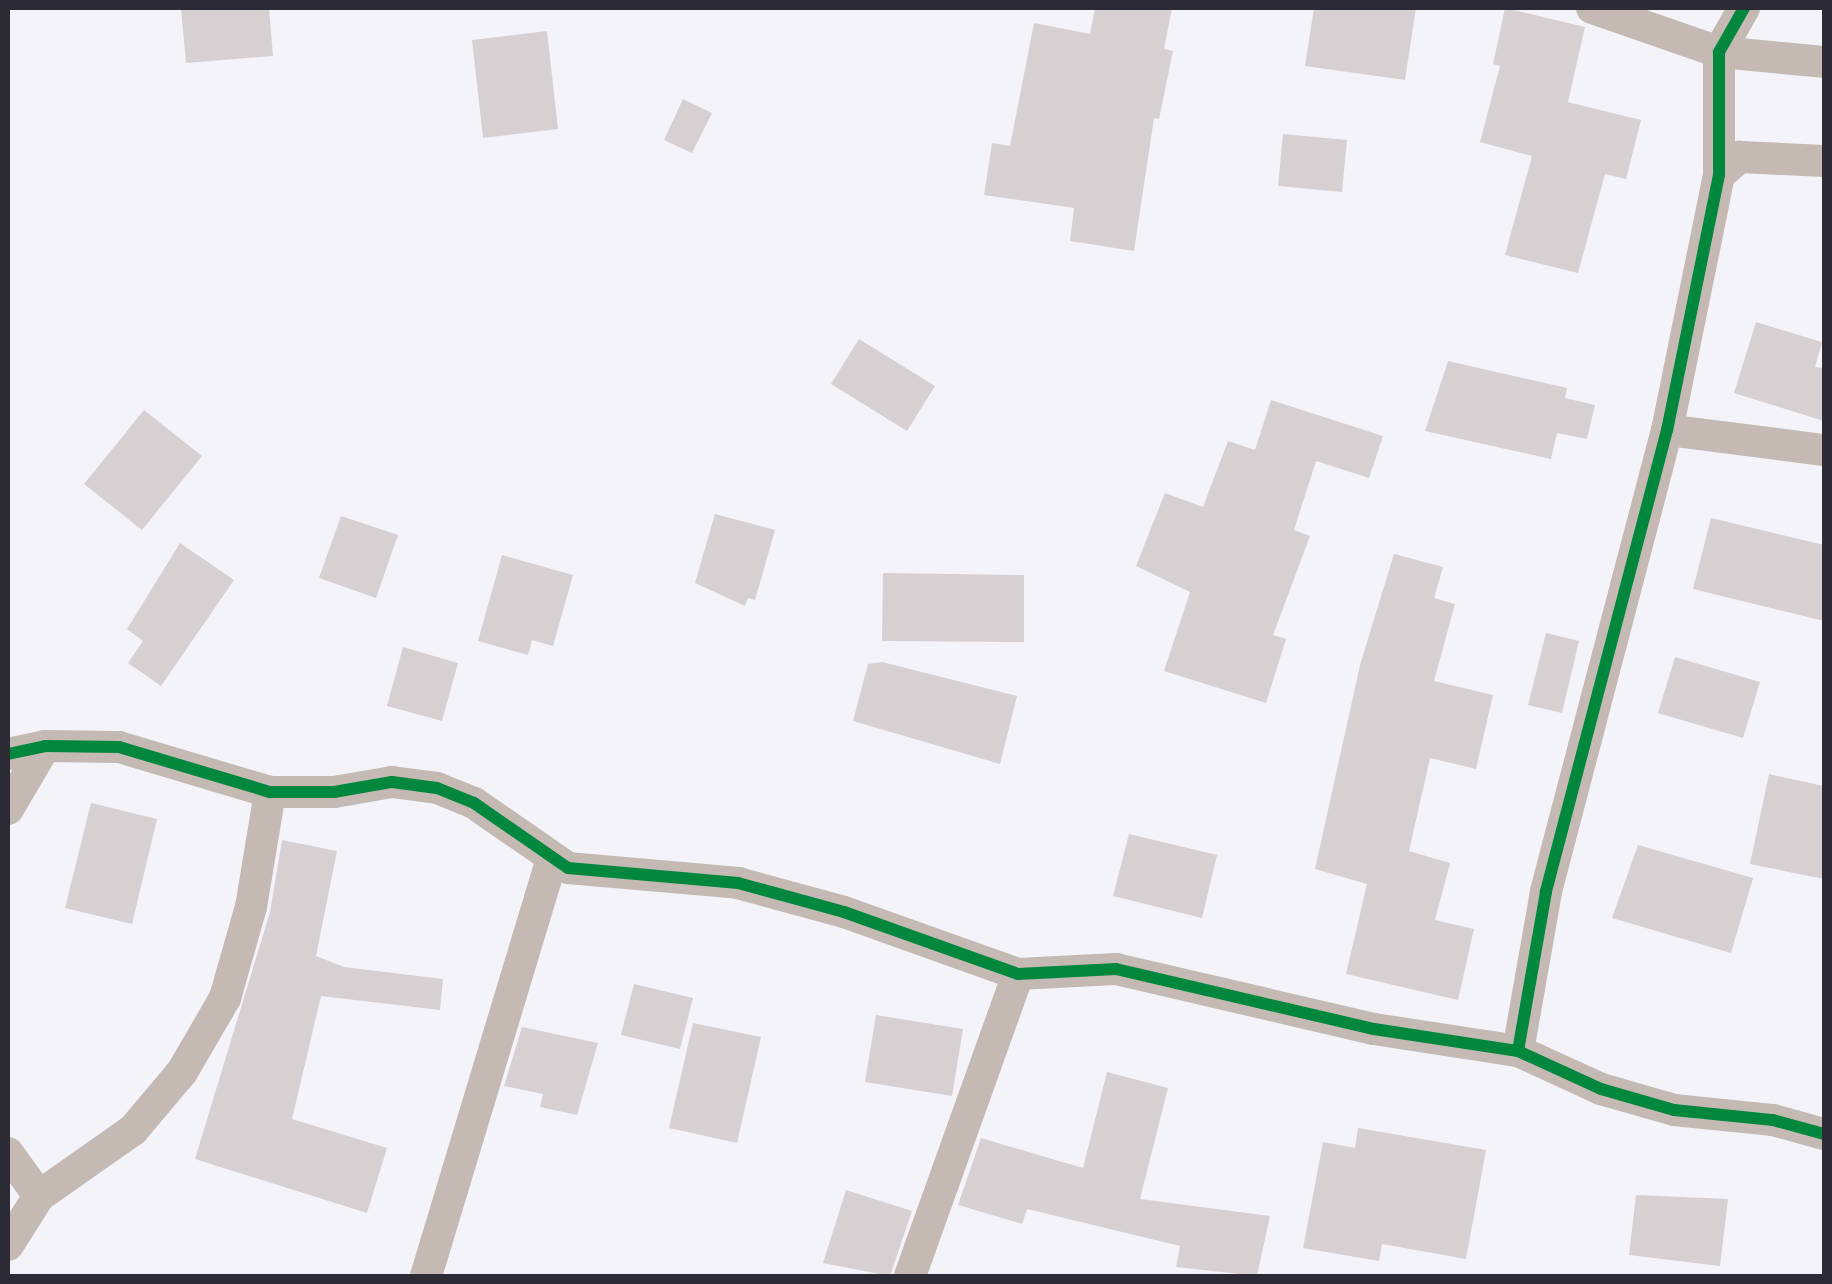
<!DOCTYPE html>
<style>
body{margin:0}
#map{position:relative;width:1832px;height:1284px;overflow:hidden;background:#f4f3f9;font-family:"Roboto Condensed",sans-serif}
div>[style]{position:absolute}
.building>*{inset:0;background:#d7d0d3}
.street>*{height:32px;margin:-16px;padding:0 16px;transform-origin:16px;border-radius:16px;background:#c4bab3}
.cycleway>*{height:12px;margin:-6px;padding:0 6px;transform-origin:6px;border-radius:6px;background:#00873e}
span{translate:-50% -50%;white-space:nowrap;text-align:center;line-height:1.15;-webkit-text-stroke:8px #fff;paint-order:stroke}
.frame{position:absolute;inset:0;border:10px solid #2c2a35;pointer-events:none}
</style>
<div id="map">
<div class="building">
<div style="clip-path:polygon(181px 8px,269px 8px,273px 56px,186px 63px)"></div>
<div style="clip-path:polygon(1095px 8px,1172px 8px,1164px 49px,1173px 51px,1159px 119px,1154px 118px,1134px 251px,1070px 241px,1074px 208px,984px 195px,992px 143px,1010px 146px,1034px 23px,1090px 34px)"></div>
<div style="clip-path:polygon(1314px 8px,1416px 8px,1405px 80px,1305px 66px)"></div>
<div style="clip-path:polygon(1505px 8px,1585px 27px,1568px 102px,1641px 120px,1626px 179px,1605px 174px,1578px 273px,1505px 255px,1532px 156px,1480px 142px,1500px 66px,1493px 64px)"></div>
<div style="clip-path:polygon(547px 31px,558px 129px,483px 138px,472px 40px)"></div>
<div style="clip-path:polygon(683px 99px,712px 113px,692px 153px,664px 140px)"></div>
<div style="clip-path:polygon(1283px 134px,1347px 140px,1342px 192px,1278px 186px)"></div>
<div style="clip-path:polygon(1756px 322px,1822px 342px,1815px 367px,1824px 368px,1824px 421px,1734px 393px)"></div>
<div style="clip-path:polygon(859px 339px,935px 386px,907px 431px,831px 384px)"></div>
<div style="clip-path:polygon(1448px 361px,1567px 388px,1565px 398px,1595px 405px,1587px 439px,1557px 433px,1551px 459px,1425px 431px)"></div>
<div style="clip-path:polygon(1271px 400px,1383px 436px,1369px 478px,1316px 461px,1294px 530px,1310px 536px,1273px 635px,1286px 639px,1266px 703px,1164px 671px,1190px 592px,1136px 566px,1165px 493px,1203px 507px,1228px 441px,1255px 450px)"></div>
<div style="clip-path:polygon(144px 410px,202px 456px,142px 530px,84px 484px)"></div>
<div style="clip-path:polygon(715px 514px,775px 530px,755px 600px,748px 598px,745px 606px,695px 583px)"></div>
<div style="clip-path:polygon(341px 516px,398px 535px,376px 598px,319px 578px)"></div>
<div style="clip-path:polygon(1711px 518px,1824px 545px,1824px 621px,1693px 589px)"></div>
<div style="clip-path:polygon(180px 543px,234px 580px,161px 686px,128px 663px,143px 641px,127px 629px)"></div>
<div style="clip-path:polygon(1394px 554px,1443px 567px,1434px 598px,1455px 604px,1434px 681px,1493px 695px,1476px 769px,1430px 758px,1409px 851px,1450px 863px,1435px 920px,1474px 929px,1458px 1000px,1346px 974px,1367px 884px,1315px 869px,1360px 665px)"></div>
<div style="clip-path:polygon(502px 555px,573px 575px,553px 646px,532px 640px,528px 655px,478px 641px)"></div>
<div style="clip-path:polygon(883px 573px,1024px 575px,1024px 642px,882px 641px)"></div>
<div style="clip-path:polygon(1546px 633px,1579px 641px,1562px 713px,1528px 705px)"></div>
<div style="clip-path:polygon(403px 647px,458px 663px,442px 721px,387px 706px)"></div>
<div style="clip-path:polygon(1675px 657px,1760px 682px,1743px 738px,1658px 713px)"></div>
<div style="clip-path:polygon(882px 662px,1017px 696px,1000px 764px,853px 721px,868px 664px)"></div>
<div style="clip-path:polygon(1769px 774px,1824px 786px,1824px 879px,1750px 864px)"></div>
<div style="clip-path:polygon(91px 803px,157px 819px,132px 924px,65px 908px)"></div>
<div style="clip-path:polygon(1129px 834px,1217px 855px,1202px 918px,1113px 896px)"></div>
<div style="clip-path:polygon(282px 840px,337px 851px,316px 956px,344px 967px,443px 979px,440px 1010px,321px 996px,292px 1119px,387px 1148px,367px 1213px,195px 1159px,270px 912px)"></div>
<div style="clip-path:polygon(1638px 845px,1753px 878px,1731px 953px,1612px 918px)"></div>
<div style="clip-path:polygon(634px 984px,693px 998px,680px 1049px,621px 1035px)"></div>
<div style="clip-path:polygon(876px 1015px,963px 1029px,952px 1096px,865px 1082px)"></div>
<div style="clip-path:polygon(693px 1023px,761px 1037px,737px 1143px,669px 1128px)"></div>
<div style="clip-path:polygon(522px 1027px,598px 1043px,577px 1115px,540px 1107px,543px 1094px,504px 1086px)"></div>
<div style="clip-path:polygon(1107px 1072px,1168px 1088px,1140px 1199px,1270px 1216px,1257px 1276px,1176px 1267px,1180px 1246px,1027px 1209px,1022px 1224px,958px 1205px,981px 1138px,1083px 1168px)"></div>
<div style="clip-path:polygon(1358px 1128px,1486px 1150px,1466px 1259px,1382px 1244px,1379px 1261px,1303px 1248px,1323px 1142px,1355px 1148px)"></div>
<div style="clip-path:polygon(846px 1190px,912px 1211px,890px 1276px,823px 1263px)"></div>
<div style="clip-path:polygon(1636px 1195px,1728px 1199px,1720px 1266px,1629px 1255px)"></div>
</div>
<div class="street">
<div style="left:1592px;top:8px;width:134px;rotate:19.1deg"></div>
<div style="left:1719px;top:52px;width:105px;rotate:5.4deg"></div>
<div style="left:1744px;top:8px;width:51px;rotate:119.6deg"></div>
<div style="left:1719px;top:52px;width:123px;rotate:90deg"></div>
<div style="left:1719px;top:175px;width:260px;rotate:101.5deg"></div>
<div style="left:1667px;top:430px;width:478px;rotate:104.7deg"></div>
<div style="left:1546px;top:892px;width:161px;rotate:100deg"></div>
<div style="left:1518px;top:1051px;width:91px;rotate:24.6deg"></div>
<div style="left:1601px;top:1089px;width:76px;rotate:16deg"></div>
<div style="left:1674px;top:1110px;width:100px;rotate:5.8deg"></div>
<div style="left:1773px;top:1120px;width:53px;rotate:15.4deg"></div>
<div style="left:1719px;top:175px;width:28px;rotate:-41deg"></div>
<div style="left:1740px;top:157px;width:84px;rotate:2.7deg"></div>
<div style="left:1667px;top:430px;width:158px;rotate:7.3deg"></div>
<div style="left:8px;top:754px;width:38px;rotate:-12deg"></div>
<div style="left:45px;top:746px;width:74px;rotate:0.8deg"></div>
<div style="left:119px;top:747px;width:158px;rotate:16.6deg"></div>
<div style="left:270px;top:792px;width:64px"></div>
<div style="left:334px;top:792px;width:59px;rotate:-9.8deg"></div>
<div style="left:392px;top:782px;width:45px;rotate:7.6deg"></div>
<div style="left:437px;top:788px;width:40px;rotate:22deg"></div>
<div style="left:474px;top:803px;width:114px;rotate:34.7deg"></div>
<div style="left:568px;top:868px;width:171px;rotate:5deg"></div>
<div style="left:738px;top:883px;width:110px;rotate:15.3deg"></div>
<div style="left:844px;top:912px;width:185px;rotate:19.6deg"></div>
<div style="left:1018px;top:974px;width:98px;rotate:-2.9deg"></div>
<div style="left:1116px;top:969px;width:265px;rotate:13.1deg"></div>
<div style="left:1374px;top:1029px;width:146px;rotate:8.7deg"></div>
<div style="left:8px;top:809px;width:73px;rotate:-59.6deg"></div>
<div style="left:8px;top:1153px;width:53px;rotate:54.2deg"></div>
<div style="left:8px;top:1245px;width:58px;rotate:-57.7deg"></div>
<div style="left:39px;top:1196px;width:115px;rotate:-35.1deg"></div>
<div style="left:133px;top:1130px;width:76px;rotate:-49.8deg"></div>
<div style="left:182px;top:1072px;width:86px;rotate:-59.8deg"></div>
<div style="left:225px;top:998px;width:95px;rotate:-74.1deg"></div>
<div style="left:251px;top:907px;width:117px;rotate:-80.6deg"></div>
<div style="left:426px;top:1276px;width:436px;rotate:-73.2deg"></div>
<div style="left:910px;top:1276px;width:321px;rotate:-70.3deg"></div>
</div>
<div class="cycleway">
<div style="left:1744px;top:8px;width:51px;rotate:119.6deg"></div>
<div style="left:1719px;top:52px;width:123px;rotate:90deg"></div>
<div style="left:1719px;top:175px;width:260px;rotate:101.5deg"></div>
<div style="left:1667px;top:430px;width:478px;rotate:104.7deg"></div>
<div style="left:1546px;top:892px;width:161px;rotate:100deg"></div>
<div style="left:1518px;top:1051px;width:91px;rotate:24.6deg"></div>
<div style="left:1601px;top:1089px;width:76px;rotate:16deg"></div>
<div style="left:1674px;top:1110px;width:100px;rotate:5.8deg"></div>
<div style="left:1773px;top:1120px;width:53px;rotate:15.4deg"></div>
<div style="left:8px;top:754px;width:38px;rotate:-12deg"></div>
<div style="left:45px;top:746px;width:74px;rotate:0.8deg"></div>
<div style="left:119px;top:747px;width:158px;rotate:16.6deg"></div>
<div style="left:270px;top:792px;width:64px"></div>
<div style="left:334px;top:792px;width:59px;rotate:-9.8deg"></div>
<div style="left:392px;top:782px;width:45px;rotate:7.6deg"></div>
<div style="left:437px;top:788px;width:40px;rotate:22deg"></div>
<div style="left:474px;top:803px;width:114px;rotate:34.7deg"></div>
<div style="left:568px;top:868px;width:171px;rotate:5deg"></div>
<div style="left:738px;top:883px;width:110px;rotate:15.3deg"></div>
<div style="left:844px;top:912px;width:185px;rotate:19.6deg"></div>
<div style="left:1018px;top:974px;width:98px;rotate:-2.9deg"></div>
<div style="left:1116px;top:969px;width:265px;rotate:13.1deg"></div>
<div style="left:1374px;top:1029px;width:146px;rotate:8.7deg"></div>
</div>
<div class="frame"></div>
</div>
